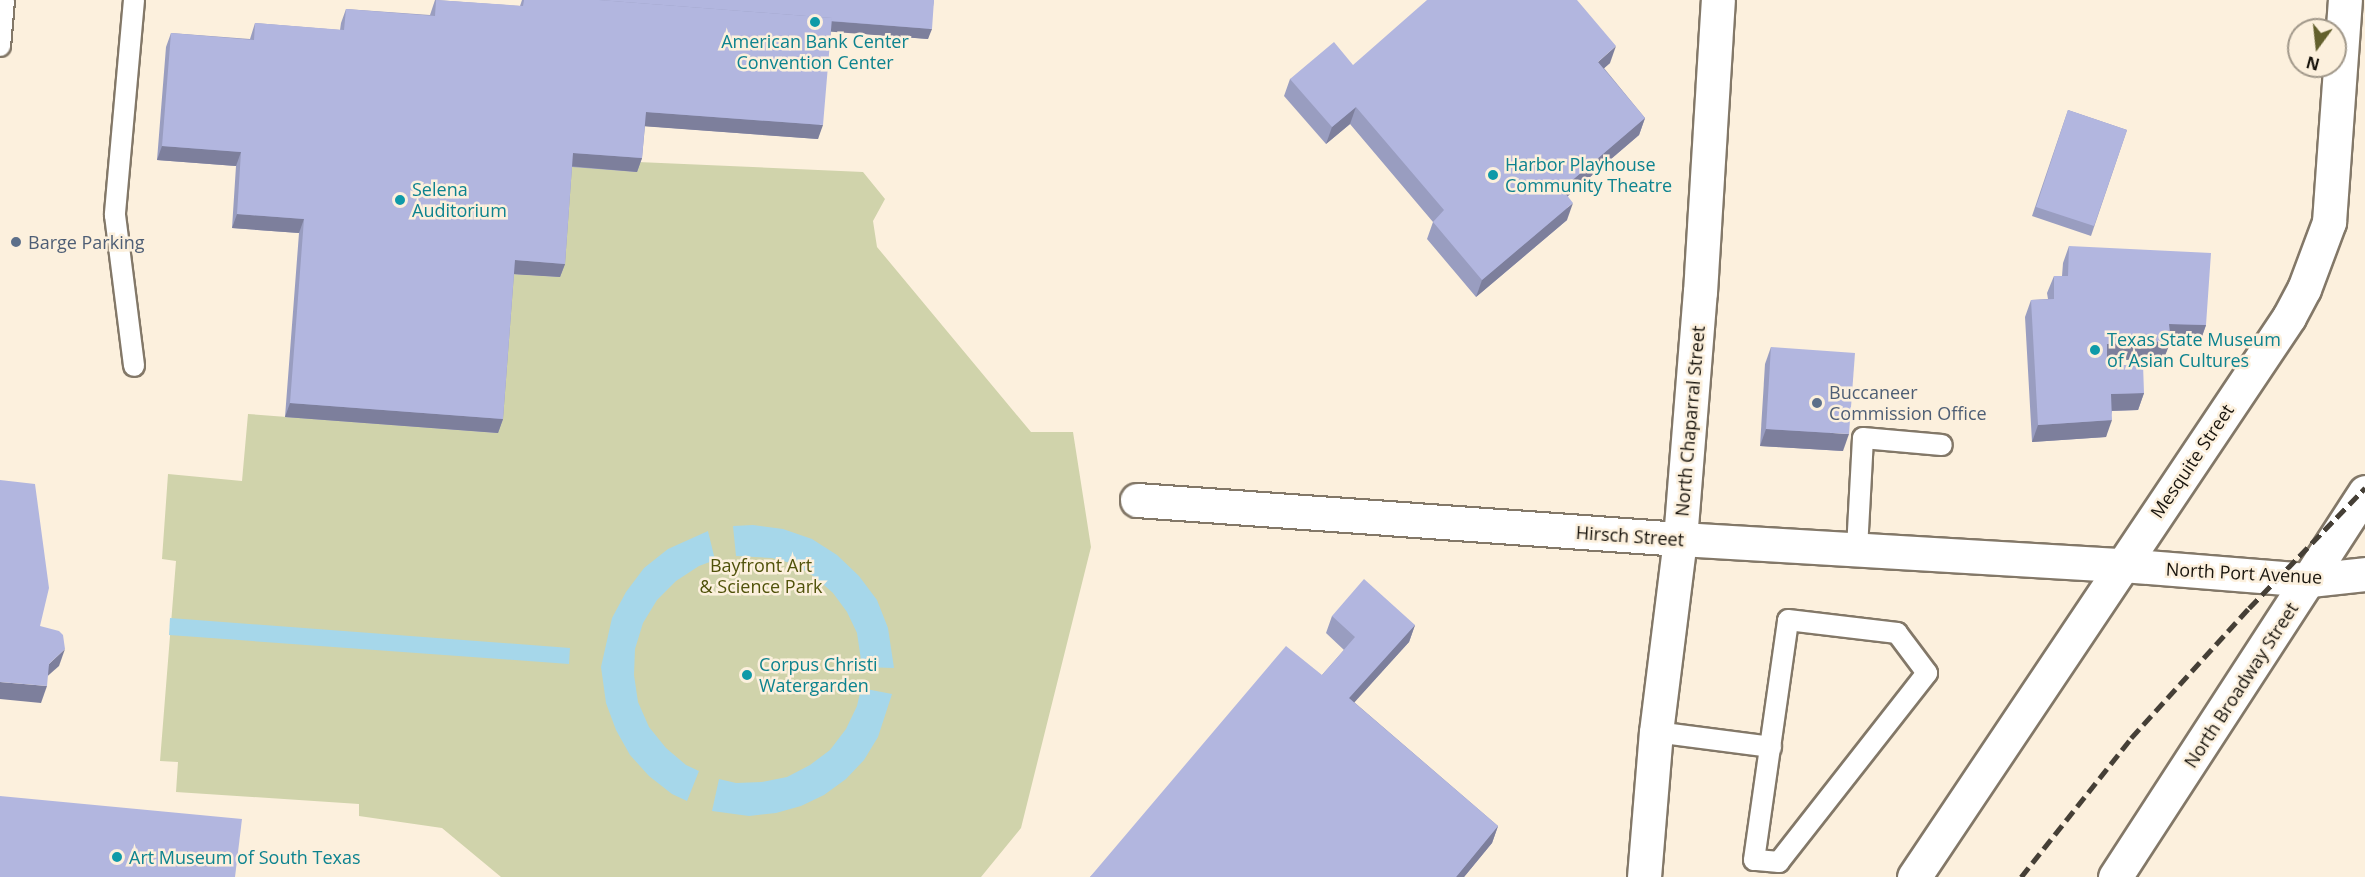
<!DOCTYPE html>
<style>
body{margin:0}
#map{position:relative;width:2365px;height:877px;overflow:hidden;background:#fcf0dd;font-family:"Open Sans",sans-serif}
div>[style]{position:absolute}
.green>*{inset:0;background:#d0d3ab}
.water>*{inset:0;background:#a6d7ea}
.roads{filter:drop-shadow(2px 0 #837868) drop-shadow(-2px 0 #837868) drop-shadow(0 2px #837868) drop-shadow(0 -2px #837868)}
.lane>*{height:20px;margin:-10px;padding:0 10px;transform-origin:10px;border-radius:10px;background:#fff}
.street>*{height:33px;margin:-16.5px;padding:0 16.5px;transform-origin:16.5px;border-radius:16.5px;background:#fff}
.secondary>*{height:33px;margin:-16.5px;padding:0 16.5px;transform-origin:16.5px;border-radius:16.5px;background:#fff}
.rail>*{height:4.5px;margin-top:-2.25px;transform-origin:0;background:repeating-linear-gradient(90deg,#453f36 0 12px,transparent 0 18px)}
.wall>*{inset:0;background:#999dc0}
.shaded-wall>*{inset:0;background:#7d7f9c}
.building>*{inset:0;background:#b2b6df}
.dots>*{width:16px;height:16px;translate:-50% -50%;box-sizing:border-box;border:3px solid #fcf0dd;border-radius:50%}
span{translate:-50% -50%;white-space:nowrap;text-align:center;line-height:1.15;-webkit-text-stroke:5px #fcf0dd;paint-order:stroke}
.culture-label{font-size:18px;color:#0d838f}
.left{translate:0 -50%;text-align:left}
.service-label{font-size:18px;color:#4e5e75}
.street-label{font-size:18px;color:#19150e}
.park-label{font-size:18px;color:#50520a}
.north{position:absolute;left:2287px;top:18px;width:60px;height:60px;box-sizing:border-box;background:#fcf0dd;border:2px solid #a1988a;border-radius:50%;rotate:195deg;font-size:16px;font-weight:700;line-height:24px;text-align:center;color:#19150e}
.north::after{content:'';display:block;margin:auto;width:21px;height:27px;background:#63602d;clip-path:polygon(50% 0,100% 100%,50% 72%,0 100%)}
</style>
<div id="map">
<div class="green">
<div style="clip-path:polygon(638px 162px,863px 172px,885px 199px,873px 221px,877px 247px,1031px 432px,1073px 432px,1091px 547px,1021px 828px,981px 877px,501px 877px,442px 828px,359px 816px,359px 804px,176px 792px,178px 762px,160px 761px,176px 561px,162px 559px,168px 474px,242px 481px,248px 414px,498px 433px,510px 274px,560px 277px,568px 166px,637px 172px)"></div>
</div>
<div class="water">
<div style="clip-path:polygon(753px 525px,783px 529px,812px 539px,837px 555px,859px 576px,877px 600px,888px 628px,894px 668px,862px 667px,857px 633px,847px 612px,833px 593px,815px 577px,794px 564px,772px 558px,736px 556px,733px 526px)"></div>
<div style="clip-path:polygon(708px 531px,715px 560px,699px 566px,676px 581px,657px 600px,643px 623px,635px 649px,634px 675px,638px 702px,649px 727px,666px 748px,686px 765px,699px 771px,687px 801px,672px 794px,649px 776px,630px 755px,616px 730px,606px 703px,601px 667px,612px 618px,626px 592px,644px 568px,668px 549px)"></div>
<div style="clip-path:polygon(170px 618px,570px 648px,569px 664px,169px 635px)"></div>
<div style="clip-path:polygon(861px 688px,892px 694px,878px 737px,864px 760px,846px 779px,824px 795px,801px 806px,776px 813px,749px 816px,712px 811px,719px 779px,736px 783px,762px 782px,787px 777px,810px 765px,830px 750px,846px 729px,857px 706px)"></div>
</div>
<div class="roads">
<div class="lane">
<div style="left:134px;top:0;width:216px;rotate:95.1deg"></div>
<div style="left:115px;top:215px;width:152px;rotate:82.8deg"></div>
<div style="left:0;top:46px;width:46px;rotate:-85deg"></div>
<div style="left:1857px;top:549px;width:111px;rotate:-86.9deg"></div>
<div style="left:1863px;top:438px;width:79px;rotate:5.1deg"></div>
<div style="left:1788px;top:620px;width:110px;rotate:6.8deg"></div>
<div style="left:1897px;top:633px;width:50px;rotate:53.1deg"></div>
<div style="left:1927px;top:673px;width:240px;rotate:128.1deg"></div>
<div style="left:1779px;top:862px;width:25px;rotate:-175deg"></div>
<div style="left:1754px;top:860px;width:242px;rotate:-81.9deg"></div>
<div style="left:1656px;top:732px;width:116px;rotate:7.4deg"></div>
</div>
<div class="street">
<div style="left:1137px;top:500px;width:544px;rotate:4.11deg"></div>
<div style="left:1680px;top:539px;width:443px;rotate:3.4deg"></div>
<div style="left:1644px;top:877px;width:145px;rotate:-85.3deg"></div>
<div style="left:1656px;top:732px;width:194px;rotate:-82.9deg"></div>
<div style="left:1680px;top:539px;width:248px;rotate:-85.4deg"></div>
<div style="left:1700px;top:292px;width:293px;rotate:-86.5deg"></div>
<div style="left:1914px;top:877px;width:674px;rotate:-56.19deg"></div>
<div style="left:2289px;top:317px;width:32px;rotate:-62deg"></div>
<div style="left:2304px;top:289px;width:72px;rotate:-69.5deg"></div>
<div style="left:2329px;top:222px;width:223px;rotate:-85.9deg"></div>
<div style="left:2115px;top:877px;width:459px;rotate:-57deg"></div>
</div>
<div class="secondary">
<div style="left:2122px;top:565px;width:189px;rotate:4.6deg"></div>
<div style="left:2310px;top:580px;width:55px;rotate:-6.2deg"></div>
</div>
</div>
<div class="rail">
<div style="left:2021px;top:877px;width:177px;rotate:-51.6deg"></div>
<div style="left:2131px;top:738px;width:176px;rotate:-47.8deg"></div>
<div style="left:2249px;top:608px;width:167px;rotate:-46deg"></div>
</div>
<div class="wall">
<div style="clip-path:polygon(435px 0,520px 6px,522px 0,934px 0,928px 39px,831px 31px,818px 139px,645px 126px,642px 158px,637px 172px,572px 167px,565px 264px,560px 277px,514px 274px,503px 419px,498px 433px,285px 417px,299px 233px,232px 228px,236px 166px,157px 160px,166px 47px,171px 33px,250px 39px,255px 23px,340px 30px,341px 23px,346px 9px,430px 15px)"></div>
<div style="clip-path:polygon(1610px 63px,1604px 68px,1645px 118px,1639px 135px,1568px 196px,1567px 220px,1476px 297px,1427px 239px,1433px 222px,1350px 124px,1326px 144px,1284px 96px,1290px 79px,1353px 65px)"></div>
<div style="clip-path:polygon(2068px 110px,2127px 130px,2091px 236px,2032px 216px)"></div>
<div style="clip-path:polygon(2069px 246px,2206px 325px,2200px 342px,2170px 341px,2164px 358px,2107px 361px,2107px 366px,2144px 393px,2138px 410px,2112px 411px,2106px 437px,2032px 442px,2025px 317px,2031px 300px,2048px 299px,2047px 293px,2054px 276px,2062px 276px,2063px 263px)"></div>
<div style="clip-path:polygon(1771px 347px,1843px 451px,1760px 446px,1765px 364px)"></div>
<div style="clip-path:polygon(1332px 616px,1415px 625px,1409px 642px,1354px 702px,1498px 826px,1492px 843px,1464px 877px,1090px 877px,1322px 675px,1344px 650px,1326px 633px)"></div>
</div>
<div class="shaded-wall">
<div style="clip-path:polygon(576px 2px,932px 29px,928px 39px,572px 12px)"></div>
<div style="clip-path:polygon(1616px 46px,1610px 63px,1592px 79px,1598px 62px)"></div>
<div style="clip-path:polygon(1356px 107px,1350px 124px,1326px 144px,1332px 127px)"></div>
<div style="clip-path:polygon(646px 112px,823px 125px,818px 139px,641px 126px)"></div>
<div style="clip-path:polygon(1645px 118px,1639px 135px,1556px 206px,1562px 189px)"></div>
<div style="clip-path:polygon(162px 146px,241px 152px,236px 166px,157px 160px)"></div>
<div style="clip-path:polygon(573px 153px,642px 158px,637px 172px,568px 166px)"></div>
<div style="clip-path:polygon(1573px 203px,1567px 220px,1476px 297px,1482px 280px)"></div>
<div style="clip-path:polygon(237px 214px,304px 219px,299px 233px,232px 228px)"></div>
<div style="clip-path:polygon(515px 260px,565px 264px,560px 277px,510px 274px)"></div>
<div style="clip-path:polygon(2169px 324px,2206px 325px,2200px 342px,2163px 341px)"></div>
<div style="clip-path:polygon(2171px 341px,2164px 358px,2100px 361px,2107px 344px)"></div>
<div style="clip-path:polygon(2144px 393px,2138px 410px,2105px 411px,2111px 394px)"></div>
<div style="clip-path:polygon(290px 403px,503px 419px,498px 433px,285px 417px)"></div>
<div style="clip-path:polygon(2112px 420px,2106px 437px,2032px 442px,2038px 425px)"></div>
<div style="clip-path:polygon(1766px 429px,1849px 434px,1843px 451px,1760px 446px)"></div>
<div style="clip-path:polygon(1415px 625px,1409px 642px,1343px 715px,1349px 698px)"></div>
<div style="clip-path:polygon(65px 649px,59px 666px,42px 681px,49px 664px)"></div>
<div style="clip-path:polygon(0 682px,47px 686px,41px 703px,0 699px)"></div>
<div style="clip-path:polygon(1498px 826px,1492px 843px,1464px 877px,1456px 877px)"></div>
</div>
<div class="building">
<div style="clip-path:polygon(436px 0,523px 6px,524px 0,599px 0,832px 18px,823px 125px,646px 112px,642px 158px,573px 153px,565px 264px,515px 260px,503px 419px,290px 403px,304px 219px,237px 214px,241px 152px,162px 146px,171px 33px,254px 40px,255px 23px,344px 30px,346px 9px,435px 16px)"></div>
<div style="clip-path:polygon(599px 0,934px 0,932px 29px,831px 21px,832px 18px)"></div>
<div style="clip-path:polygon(1427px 0,1577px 0,1616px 46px,1598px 62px,1645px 118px,1562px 189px,1573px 203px,1482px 280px,1433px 222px,1444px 210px,1356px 107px,1332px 127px,1290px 79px,1334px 42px,1353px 65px)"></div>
<div style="clip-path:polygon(2068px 110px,2127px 130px,2094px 226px,2036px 207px)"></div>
<div style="clip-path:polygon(2069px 246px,2211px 253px,2206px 325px,2169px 324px,2171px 341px,2107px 344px,2107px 366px,2143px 364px,2144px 393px,2111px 394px,2112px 420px,2038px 425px,2031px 300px,2054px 299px,2054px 276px,2068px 276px)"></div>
<div style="clip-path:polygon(1771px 347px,1855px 353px,1849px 434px,1766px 429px)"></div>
<div style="clip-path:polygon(0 480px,35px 484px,49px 588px,40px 626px,59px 631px,63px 635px,65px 649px,49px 664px,47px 686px,0 682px)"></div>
<div style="clip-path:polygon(1364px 579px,1415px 625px,1349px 698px,1498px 826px,1456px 877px,1090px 877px,1286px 646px,1322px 675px,1355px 637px,1332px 616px)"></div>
<div style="clip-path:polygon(0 796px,242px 819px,235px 877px,0 877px)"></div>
</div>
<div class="dots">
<div style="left:815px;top:22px;background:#0f9aa8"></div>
<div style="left:1493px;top:175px;background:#0f9aa8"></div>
<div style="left:400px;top:200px;background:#0f9aa8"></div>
<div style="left:16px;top:242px;background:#5c6f8a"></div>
<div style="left:2095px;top:350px;background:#0f9aa8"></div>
<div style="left:1817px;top:403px;background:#5c6f8a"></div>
<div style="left:747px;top:675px;background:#0f9aa8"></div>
<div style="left:117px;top:857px;background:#0f9aa8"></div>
</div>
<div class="culture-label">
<span style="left:815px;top:52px">American Bank Center<br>Convention Center</span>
<span class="left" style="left:1505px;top:175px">Harbor Playhouse<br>Community Theatre</span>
<span class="left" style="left:412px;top:200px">Selena<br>Auditorium</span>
<span class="left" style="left:2107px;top:350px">Texas State Museum<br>of Asian Cultures</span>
<span class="left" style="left:759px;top:675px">Corpus Christi<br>Watergarden</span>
<span class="left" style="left:129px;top:857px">Art Museum of South Texas</span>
</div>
<div class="service-label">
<span class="left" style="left:28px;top:242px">Barge Parking</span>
<span class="left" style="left:1829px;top:403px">Buccaneer<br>Commission Office</span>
</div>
<div class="street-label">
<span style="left:1690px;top:421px;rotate:-85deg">North Chaparral Street</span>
<span style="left:2192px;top:461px;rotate:-56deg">Mesquite Street</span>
<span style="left:1630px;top:536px;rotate:4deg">Hirsch Street</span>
<span style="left:2244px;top:573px;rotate:3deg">North Port Avenue</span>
<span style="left:2241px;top:685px;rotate:-57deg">North Broadway Street</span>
</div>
<div class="park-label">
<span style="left:761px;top:576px">Bayfront Art<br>&amp; Science Park</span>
</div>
<div class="north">N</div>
</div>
